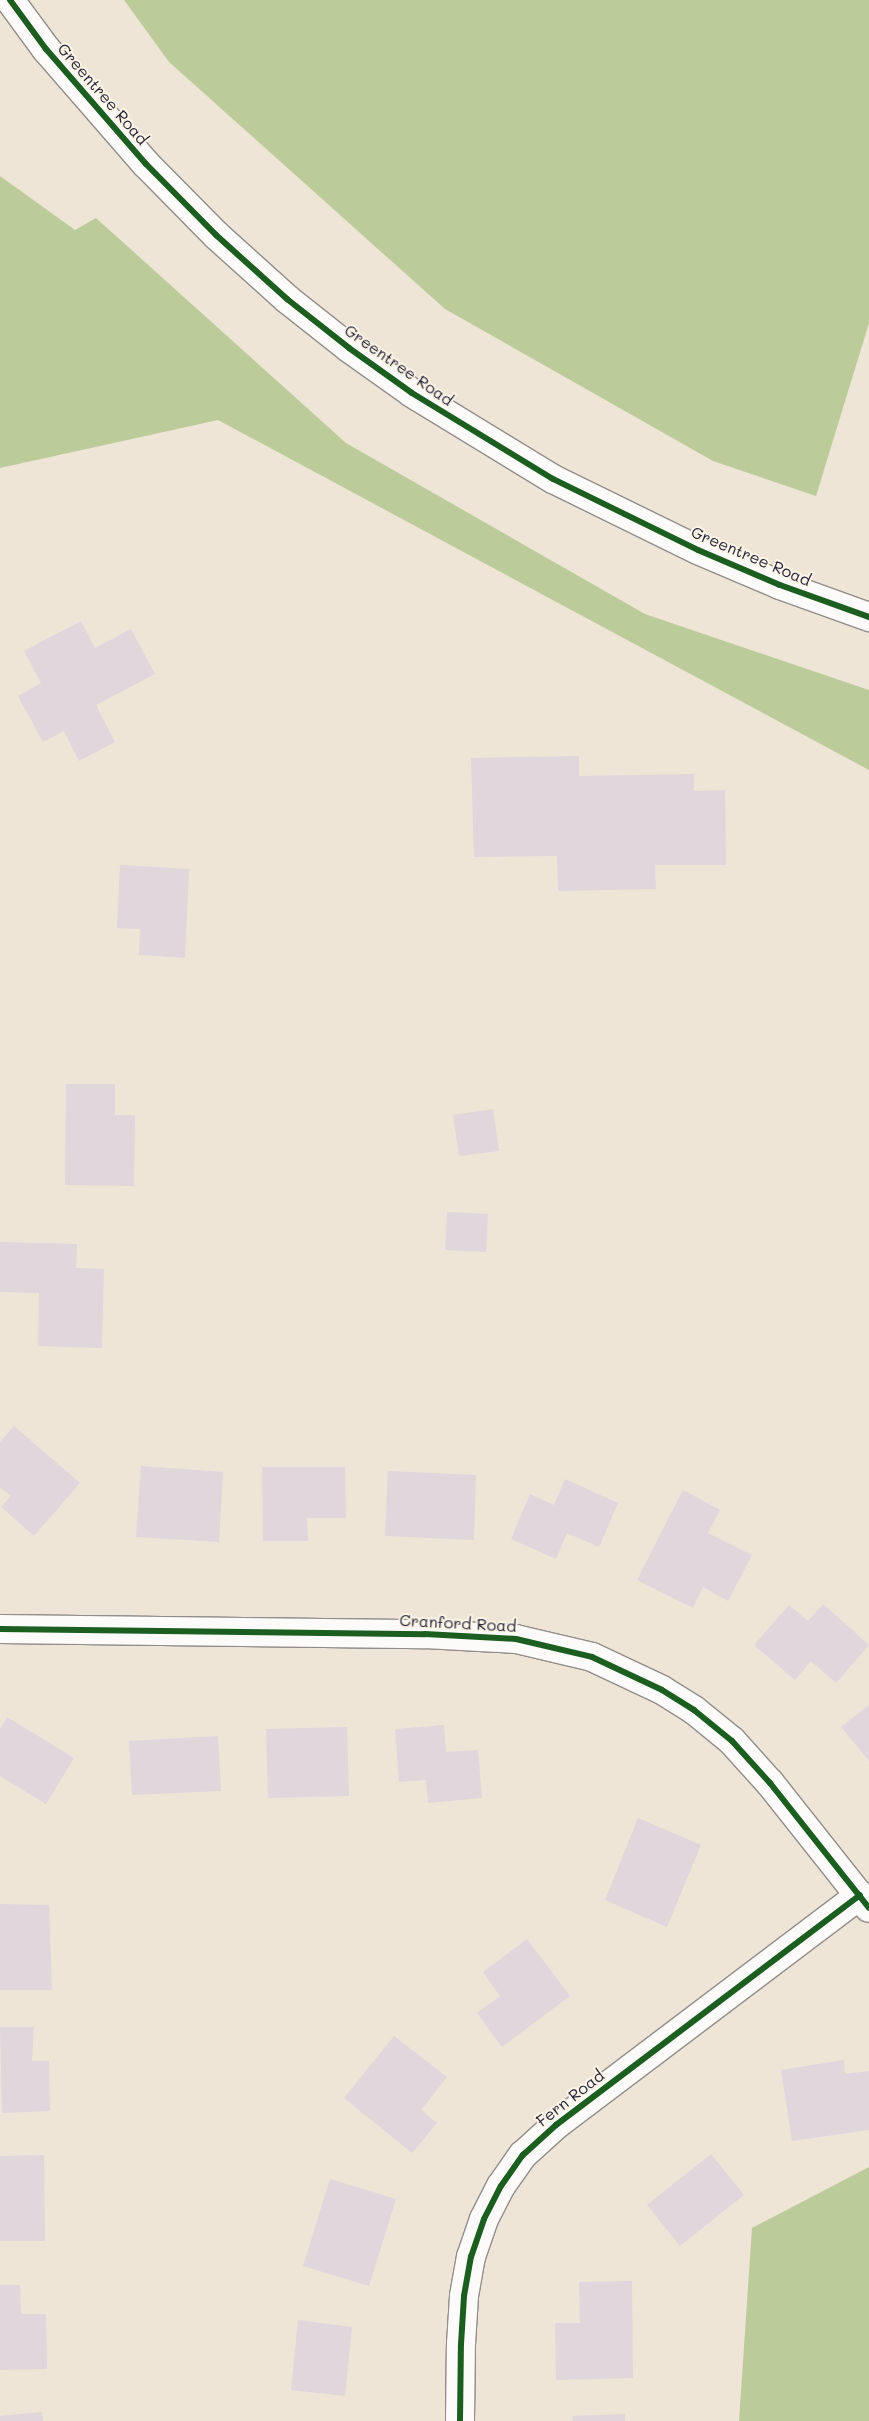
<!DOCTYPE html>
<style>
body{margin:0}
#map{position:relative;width:869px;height:2421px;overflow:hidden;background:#eee5d7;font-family:Mali,sans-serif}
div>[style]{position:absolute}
.forest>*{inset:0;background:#bccb9a}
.building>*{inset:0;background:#e0d6dc}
.roads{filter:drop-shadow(1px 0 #928d8a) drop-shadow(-1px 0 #928d8a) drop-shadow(0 1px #928d8a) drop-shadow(0 -1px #928d8a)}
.street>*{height:28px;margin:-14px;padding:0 14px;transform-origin:14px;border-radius:14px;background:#fcfbf9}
.secondary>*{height:28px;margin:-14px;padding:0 14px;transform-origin:14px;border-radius:14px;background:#fcfbf9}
.cycleway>*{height:6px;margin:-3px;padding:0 3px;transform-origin:3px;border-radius:3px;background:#1b5e20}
span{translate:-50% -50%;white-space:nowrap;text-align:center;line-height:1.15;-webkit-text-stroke:4px #fcf5e5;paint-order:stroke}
.street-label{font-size:16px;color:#22223b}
</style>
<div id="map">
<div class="forest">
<div style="clip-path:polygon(124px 0,869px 0,869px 323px,816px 496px,713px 461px,445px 309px,169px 62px)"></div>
<div style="clip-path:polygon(0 176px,75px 230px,96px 218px,346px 443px,645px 614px,869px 690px,869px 770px,218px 420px,0 468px)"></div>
<div style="clip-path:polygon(869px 2167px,869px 2421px,739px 2421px,752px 2228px)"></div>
</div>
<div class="building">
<div style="clip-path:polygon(81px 621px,95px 648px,131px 629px,155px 674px,96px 705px,115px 742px,79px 761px,64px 731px,43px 742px,18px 696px,41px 683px,24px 651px)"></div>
<div style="clip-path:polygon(579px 756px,579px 776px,694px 774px,694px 791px,725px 790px,726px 865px,655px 865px,656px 889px,558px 891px,557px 856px,474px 857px,471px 758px)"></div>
<div style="clip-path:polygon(120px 865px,189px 869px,185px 958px,139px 955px,140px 929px,117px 928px)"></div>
<div style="clip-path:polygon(66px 1084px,115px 1084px,115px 1115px,135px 1115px,134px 1186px,65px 1185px)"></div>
<div style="clip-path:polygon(493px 1109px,499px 1151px,459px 1156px,453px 1115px)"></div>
<div style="clip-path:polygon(447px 1212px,488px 1214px,486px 1252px,445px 1250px)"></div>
<div style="clip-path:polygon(0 1242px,77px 1244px,76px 1268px,104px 1269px,102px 1348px,38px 1346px,39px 1293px,0 1292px)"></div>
<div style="clip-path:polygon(14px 1426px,80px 1483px,34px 1536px,1px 1507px,11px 1496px,0 1487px,0 1442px)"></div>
<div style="clip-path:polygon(141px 1466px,223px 1472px,219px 1542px,136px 1537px)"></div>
<div style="clip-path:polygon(262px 1467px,345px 1467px,346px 1518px,307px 1518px,308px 1541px,263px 1541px)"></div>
<div style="clip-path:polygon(388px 1471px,476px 1475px,474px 1540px,385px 1536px)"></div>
<div style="clip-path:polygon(565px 1479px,618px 1503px,599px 1547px,567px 1533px,556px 1559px,511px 1539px,530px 1494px,554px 1505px)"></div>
<div style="clip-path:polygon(683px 1490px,720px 1510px,708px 1533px,752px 1555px,728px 1601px,703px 1587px,693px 1608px,637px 1580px)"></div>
<div style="clip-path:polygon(823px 1604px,869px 1645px,836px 1683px,811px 1661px,795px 1680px,754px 1645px,789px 1605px,808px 1621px)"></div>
<div style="clip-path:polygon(869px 1705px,869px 1761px,841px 1727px)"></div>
<div style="clip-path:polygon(7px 1717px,74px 1758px,46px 1804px,0 1776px,0 1729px)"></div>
<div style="clip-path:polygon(444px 1725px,446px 1752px,478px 1750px,482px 1798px,428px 1803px,426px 1780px,399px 1782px,395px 1729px)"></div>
<div style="clip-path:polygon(347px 1727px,349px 1796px,268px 1798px,266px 1729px)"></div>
<div style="clip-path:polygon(218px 1736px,221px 1791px,132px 1795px,129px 1741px)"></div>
<div style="clip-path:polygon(638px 1818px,701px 1845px,667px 1927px,605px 1900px)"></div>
<div style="clip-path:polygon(0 1904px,49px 1905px,52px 1990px,0 1990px)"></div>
<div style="clip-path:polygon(527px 1939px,570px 1996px,502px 2047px,477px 2013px,500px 1996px,483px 1972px)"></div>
<div style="clip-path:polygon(0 2027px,34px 2027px,32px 2061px,49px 2061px,50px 2111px,2px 2113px)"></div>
<div style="clip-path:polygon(394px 2036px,447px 2077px,421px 2110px,437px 2123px,412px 2153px,344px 2098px)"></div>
<div style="clip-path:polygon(844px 2060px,845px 2074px,869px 2071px,869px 2130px,792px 2141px,781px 2070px)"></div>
<div style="clip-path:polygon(711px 2154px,744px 2195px,680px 2246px,647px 2205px)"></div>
<div style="clip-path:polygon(44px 2155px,45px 2241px,0 2241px,0 2156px)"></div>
<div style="clip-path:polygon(330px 2179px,396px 2199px,369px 2286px,303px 2266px)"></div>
<div style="clip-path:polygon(632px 2281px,633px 2378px,556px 2380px,555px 2323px,580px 2323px,579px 2282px)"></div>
<div style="clip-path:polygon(0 2285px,20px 2285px,21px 2314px,46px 2314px,47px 2369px,0 2370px)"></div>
<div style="clip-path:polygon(298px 2320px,352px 2327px,345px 2396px,291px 2390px)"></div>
<div style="clip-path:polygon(42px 2412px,43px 2421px,0 2421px,0 2416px)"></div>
<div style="clip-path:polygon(625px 2414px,625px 2421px,573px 2421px,572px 2416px)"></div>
</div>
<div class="roads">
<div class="street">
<div style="left:0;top:1629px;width:425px;rotate:0.7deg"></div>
<div style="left:425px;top:1634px;width:91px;rotate:3.1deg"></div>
<div style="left:516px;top:1639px;width:78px;rotate:13.3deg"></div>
<div style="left:592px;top:1657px;width:77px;rotate:25.2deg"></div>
<div style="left:662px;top:1690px;width:38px;rotate:32deg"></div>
<div style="left:694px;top:1710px;width:49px;rotate:39.2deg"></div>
<div style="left:732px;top:1741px;width:57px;rotate:47.9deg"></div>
<div style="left:770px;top:1783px;width:159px;rotate:51.6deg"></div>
<div style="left:460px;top:2421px;width:77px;rotate:-89.3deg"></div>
<div style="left:461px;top:2344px;width:48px;rotate:-86.4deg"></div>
<div style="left:464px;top:2296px;width:40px;rotate:-80deg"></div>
<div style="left:471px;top:2257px;width:40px;rotate:-71.1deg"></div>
<div style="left:484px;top:2219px;width:37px;rotate:-63deg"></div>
<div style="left:501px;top:2186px;width:38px;rotate:-55deg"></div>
<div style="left:523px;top:2155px;width:45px;rotate:-42.3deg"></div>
<div style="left:556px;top:2125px;width:381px;rotate:-37.1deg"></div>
</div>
<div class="secondary">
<div style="left:10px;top:0;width:61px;rotate:53.7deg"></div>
<div style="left:46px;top:49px;width:152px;rotate:49deg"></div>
<div style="left:146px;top:164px;width:100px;rotate:45.4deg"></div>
<div style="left:216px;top:235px;width:96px;rotate:42deg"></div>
<div style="left:287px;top:299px;width:79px;rotate:38.3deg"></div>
<div style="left:349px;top:348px;width:77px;rotate:35.5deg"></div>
<div style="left:412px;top:393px;width:165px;rotate:31.4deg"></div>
<div style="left:553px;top:479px;width:161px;rotate:26.1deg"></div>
<div style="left:698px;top:550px;width:89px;rotate:23.1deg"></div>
<div style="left:780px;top:585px;width:95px;rotate:19.8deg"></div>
</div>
</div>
<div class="cycleway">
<div style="left:10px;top:0;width:61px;rotate:53.7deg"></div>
<div style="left:46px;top:49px;width:152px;rotate:49deg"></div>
<div style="left:146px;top:164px;width:100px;rotate:45.4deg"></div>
<div style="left:216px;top:235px;width:96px;rotate:42deg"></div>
<div style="left:287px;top:299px;width:79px;rotate:38.3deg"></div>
<div style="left:349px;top:348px;width:77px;rotate:35.5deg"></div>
<div style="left:412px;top:393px;width:165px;rotate:31.4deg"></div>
<div style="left:553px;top:479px;width:161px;rotate:26.1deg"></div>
<div style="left:698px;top:550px;width:89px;rotate:23.1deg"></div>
<div style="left:780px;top:585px;width:95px;rotate:19.8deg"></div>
<div style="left:0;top:1629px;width:425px;rotate:0.7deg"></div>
<div style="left:425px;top:1634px;width:91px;rotate:3.1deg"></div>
<div style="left:516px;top:1639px;width:78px;rotate:13.3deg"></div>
<div style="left:592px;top:1657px;width:77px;rotate:25.2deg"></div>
<div style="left:662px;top:1690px;width:38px;rotate:32deg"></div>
<div style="left:694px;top:1710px;width:49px;rotate:39.2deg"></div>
<div style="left:732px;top:1741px;width:57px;rotate:47.9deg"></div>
<div style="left:770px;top:1783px;width:159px;rotate:51.6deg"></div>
<div style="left:460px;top:2421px;width:77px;rotate:-89.3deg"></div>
<div style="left:461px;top:2344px;width:48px;rotate:-86.4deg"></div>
<div style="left:464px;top:2296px;width:40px;rotate:-80deg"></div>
<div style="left:471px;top:2257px;width:40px;rotate:-71.1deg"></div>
<div style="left:484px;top:2219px;width:37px;rotate:-63deg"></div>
<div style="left:501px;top:2186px;width:38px;rotate:-55deg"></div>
<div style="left:523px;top:2155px;width:45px;rotate:-42.3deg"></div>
<div style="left:556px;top:2125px;width:381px;rotate:-37.1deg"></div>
</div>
<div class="street-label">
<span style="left:103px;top:94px;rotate:49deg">Greentree Road</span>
<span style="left:399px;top:365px;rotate:35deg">Greentree Road</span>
<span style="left:751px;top:556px;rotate:23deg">Greentree Road</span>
<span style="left:458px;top:1623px;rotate:3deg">Cranford Road</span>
<span style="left:570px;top:2098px;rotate:-38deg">Fern Road</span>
</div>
</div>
